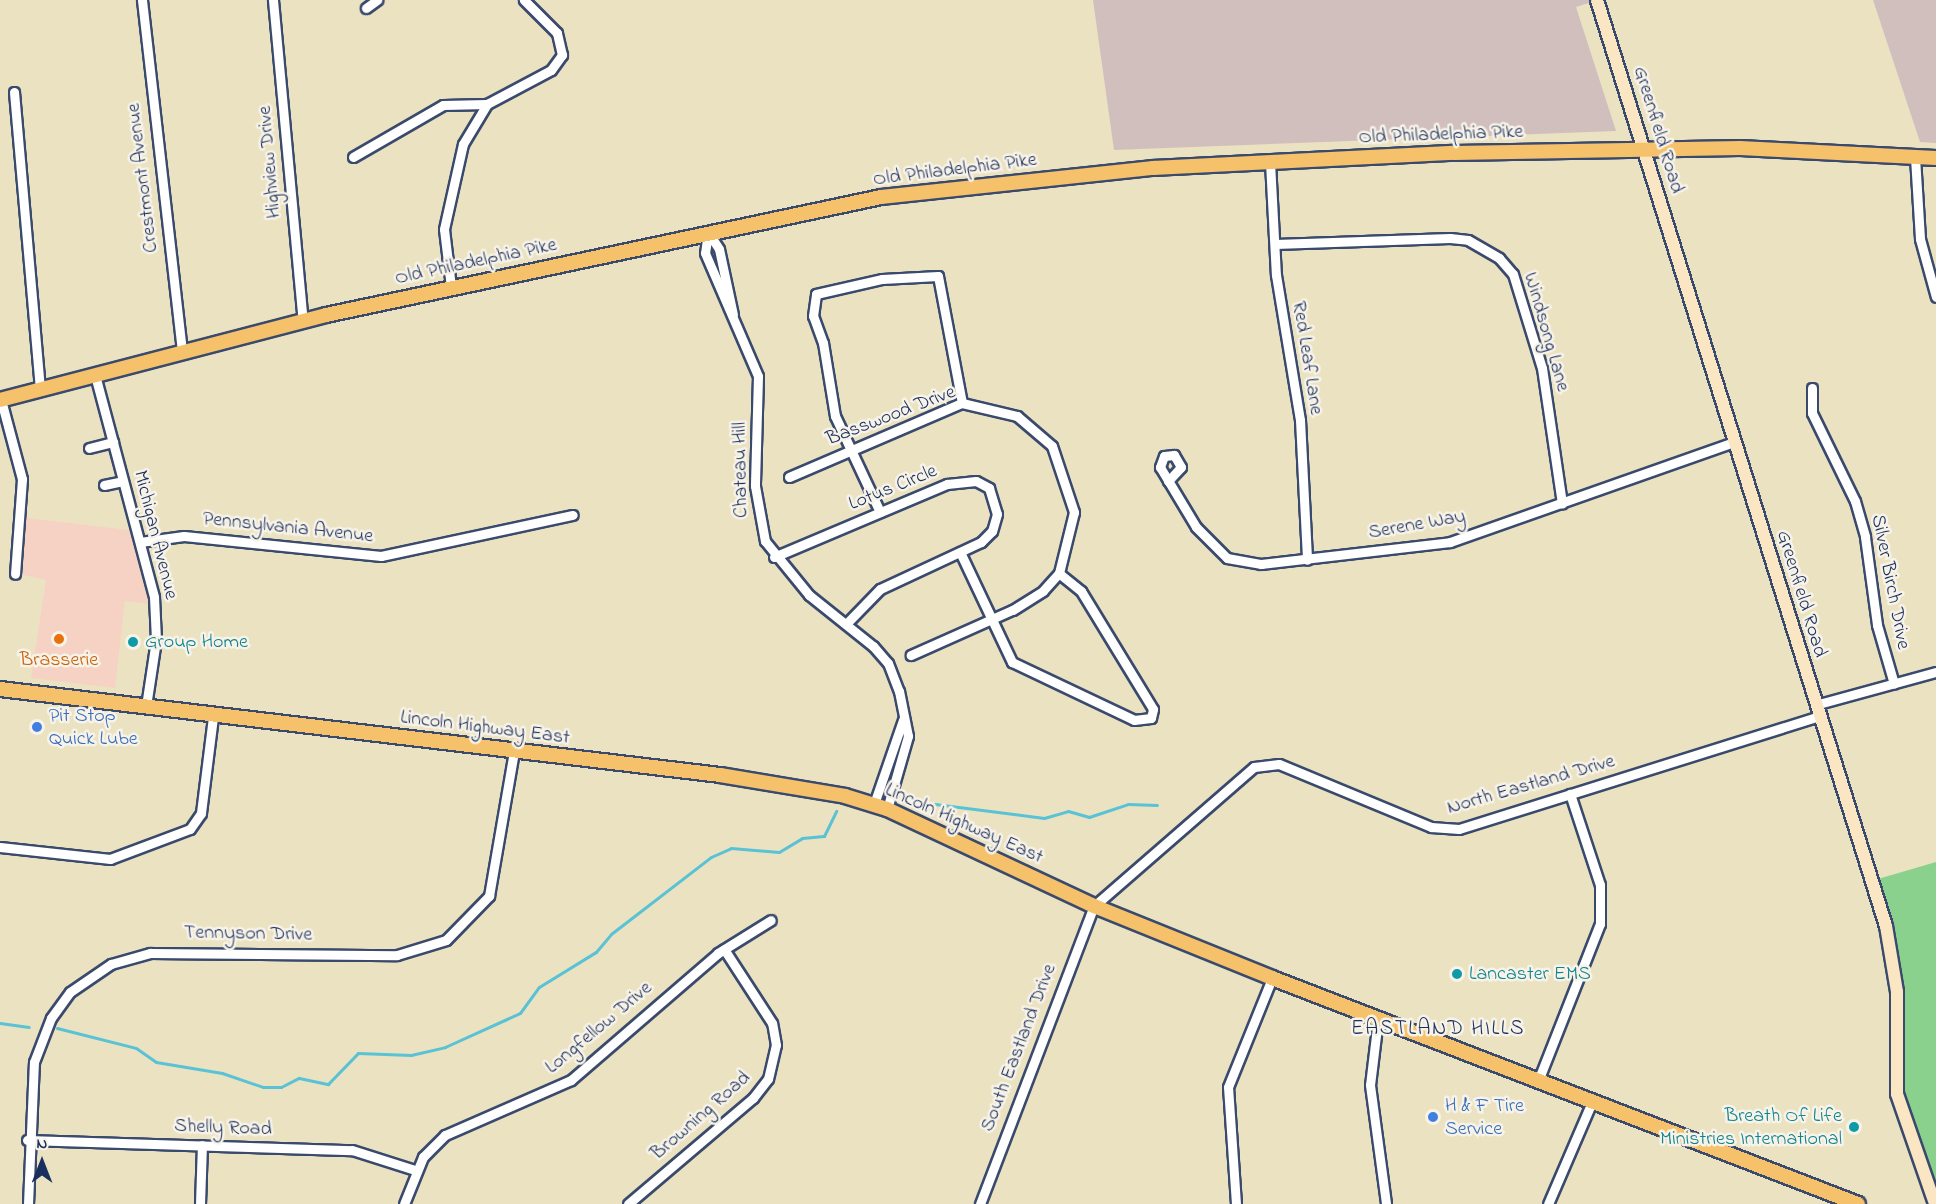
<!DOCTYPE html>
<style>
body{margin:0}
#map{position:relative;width:1936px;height:1204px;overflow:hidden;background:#ebe2c2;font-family:"Indie Flower",sans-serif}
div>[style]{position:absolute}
.built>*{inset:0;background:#f6d2c4}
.industrial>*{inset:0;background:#d1bfbe}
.green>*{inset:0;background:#89d18d}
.stream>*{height:3px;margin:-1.5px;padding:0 1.5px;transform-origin:1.5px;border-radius:1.5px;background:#59c2d5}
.roads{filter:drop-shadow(2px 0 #3a4a6d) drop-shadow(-2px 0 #3a4a6d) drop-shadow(0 2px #3a4a6d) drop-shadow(0 -2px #3a4a6d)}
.minor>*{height:9px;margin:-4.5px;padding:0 4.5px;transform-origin:4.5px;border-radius:4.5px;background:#fff}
.secondary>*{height:12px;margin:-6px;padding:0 6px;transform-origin:6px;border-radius:6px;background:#fbe6c4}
.primary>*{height:14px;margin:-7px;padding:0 7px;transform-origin:7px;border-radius:7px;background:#f5c16b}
.dots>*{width:16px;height:16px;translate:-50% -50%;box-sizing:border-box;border:3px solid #f7f3e8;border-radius:50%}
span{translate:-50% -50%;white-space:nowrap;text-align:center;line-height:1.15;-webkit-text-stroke:5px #f7f3e8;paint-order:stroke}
.street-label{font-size:20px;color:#1b2f5e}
.culture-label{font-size:20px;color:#0d838f}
.left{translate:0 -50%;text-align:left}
.right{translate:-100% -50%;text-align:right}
.food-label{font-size:20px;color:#c56008}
.shop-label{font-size:20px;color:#366cbe}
.neighbourhood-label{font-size:21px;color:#1b2f5e;letter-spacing:1.5px}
.north{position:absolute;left:12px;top:1132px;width:60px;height:60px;-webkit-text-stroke:4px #f7f3e8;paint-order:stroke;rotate:0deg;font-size:16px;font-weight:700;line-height:24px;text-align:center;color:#1b2f5e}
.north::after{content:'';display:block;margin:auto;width:21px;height:27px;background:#1b2f5e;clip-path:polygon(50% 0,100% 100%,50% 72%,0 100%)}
</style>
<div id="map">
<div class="built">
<div style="clip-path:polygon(26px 518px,129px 530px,149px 604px,125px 601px,115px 688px,31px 678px,46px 580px,19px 574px)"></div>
</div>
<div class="industrial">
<div style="clip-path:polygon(1093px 0,1598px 0,1576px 7px,1616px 131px,1114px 150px)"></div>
<div style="clip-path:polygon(1873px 0,1936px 0,1936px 143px,1920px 142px)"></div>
</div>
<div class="green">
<div style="clip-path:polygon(1936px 862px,1936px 1186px,1904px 1112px,1902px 985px,1897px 943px,1878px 879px)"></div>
</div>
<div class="stream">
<div style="left:935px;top:804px;width:110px;rotate:7.3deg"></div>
<div style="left:1044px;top:818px;width:25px;rotate:-16deg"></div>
<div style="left:1068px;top:811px;width:22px;rotate:16deg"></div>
<div style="left:1089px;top:817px;width:41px;rotate:-18.4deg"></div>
<div style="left:1128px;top:804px;width:29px;rotate:2deg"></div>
<div style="left:0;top:1023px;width:29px;rotate:8deg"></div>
<div style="left:57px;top:1028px;width:81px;rotate:14.2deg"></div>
<div style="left:136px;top:1048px;width:24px;rotate:35deg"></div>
<div style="left:156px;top:1062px;width:67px;rotate:9.5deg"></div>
<div style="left:222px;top:1073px;width:43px;rotate:18.9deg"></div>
<div style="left:263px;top:1087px;width:18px"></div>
<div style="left:281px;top:1087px;width:20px;rotate:-27deg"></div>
<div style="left:299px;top:1078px;width:30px;rotate:12deg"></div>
<div style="left:328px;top:1084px;width:43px;rotate:-45.9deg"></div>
<div style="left:358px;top:1053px;width:53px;rotate:2.2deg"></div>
<div style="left:411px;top:1055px;width:35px;rotate:-13deg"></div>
<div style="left:445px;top:1047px;width:82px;rotate:-24.4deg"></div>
<div style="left:520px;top:1013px;width:32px;rotate:-54deg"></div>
<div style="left:539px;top:987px;width:67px;rotate:-31.6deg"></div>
<div style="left:596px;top:952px;width:23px;rotate:-50deg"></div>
<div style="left:611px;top:934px;width:126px;rotate:-37.6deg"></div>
<div style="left:711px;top:857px;width:22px;rotate:-24deg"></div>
<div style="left:731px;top:848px;width:48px;rotate:4.8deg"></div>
<div style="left:779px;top:852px;width:27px;rotate:-31deg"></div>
<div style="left:802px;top:838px;width:22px;rotate:-5deg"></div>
<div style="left:824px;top:836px;width:28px;rotate:-64deg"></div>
</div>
<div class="roads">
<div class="minor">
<div style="left:142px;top:0;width:354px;rotate:83.5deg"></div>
<div style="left:273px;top:0;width:322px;rotate:84.7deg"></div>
<div style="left:366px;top:8px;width:14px;rotate:-36deg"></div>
<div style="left:14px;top:92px;width:298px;rotate:85deg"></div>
<div style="left:353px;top:157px;width:104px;rotate:-30deg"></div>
<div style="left:443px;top:105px;width:44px;rotate:-1.3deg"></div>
<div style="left:1915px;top:157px;width:82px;rotate:86.5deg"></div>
<div style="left:1920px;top:239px;width:60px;rotate:74.6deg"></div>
<div style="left:1270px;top:162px;width:113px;rotate:87deg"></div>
<div style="left:1276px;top:275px;width:147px;rotate:80.6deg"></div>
<div style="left:1300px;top:420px;width:140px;rotate:87.1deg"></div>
<div style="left:708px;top:232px;width:21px;rotate:98deg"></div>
<div style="left:705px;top:253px;width:134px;rotate:66.7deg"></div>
<div style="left:758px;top:376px;width:110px;rotate:91.6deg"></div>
<div style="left:755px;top:486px;width:56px;rotate:79.7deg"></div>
<div style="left:765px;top:541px;width:70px;rotate:50.8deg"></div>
<div style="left:809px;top:595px;width:82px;rotate:38.6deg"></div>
<div style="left:873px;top:646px;width:23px;rotate:49deg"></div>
<div style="left:888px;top:663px;width:30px;rotate:69deg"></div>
<div style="left:899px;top:691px;width:46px;rotate:78.7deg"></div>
<div style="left:908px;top:736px;width:76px;rotate:106deg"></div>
<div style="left:708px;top:232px;width:20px;rotate:57deg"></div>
<div style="left:719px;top:249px;width:67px;rotate:78deg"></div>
<div style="left:1275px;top:244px;width:175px;rotate:-2deg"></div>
<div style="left:1450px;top:238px;width:18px;rotate:6deg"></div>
<div style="left:1468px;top:240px;width:36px;rotate:30deg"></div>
<div style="left:1499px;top:258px;width:21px;rotate:49deg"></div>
<div style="left:1513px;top:274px;width:98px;rotate:72.9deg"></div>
<div style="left:1542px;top:368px;width:137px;rotate:81.6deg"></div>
<div style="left:451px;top:287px;width:58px;rotate:-96.9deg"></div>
<div style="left:444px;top:229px;width:87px;rotate:-77.4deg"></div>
<div style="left:463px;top:144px;width:47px;rotate:-59deg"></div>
<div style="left:487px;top:104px;width:72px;rotate:-28deg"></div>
<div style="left:551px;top:70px;width:19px;rotate:-54deg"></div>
<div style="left:562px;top:55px;width:23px;rotate:-103deg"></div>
<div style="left:557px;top:33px;width:47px;rotate:-135deg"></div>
<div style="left:95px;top:375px;width:230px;rotate:75.1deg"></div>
<div style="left:154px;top:597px;width:43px;rotate:87.3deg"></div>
<div style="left:156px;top:640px;width:67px;rotate:98.6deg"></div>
<div style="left:1812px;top:388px;width:25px;rotate:90deg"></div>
<div style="left:1812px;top:413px;width:98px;rotate:64deg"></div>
<div style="left:1855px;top:501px;width:37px;rotate:74deg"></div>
<div style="left:1865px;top:537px;width:89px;rotate:82.2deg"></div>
<div style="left:1877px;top:625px;width:61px;rotate:73.9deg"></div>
<div style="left:1px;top:400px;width:82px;rotate:75.1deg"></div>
<div style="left:22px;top:479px;width:95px;rotate:94.2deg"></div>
<div style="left:89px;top:448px;width:25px;rotate:-14deg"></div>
<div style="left:789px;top:477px;width:188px;rotate:-23.2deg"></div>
<div style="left:962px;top:403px;width:57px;rotate:13.3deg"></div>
<div style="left:1017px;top:416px;width:46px;rotate:40.6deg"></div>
<div style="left:1052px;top:446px;width:70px;rotate:71.6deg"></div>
<div style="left:1074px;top:512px;width:63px;rotate:103.8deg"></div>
<div style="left:1059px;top:573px;width:24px;rotate:132deg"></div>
<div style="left:1043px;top:591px;width:36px;rotate:148deg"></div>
<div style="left:1012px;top:610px;width:111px;rotate:156deg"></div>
<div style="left:1168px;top:481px;width:19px;rotate:-47deg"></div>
<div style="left:1181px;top:467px;width:14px;rotate:-120deg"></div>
<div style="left:1174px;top:455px;width:10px;rotate:174deg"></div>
<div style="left:1164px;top:456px;width:12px;rotate:110deg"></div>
<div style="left:1160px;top:467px;width:70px;rotate:59deg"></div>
<div style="left:1196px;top:527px;width:44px;rotate:45deg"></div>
<div style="left:1227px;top:558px;width:35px;rotate:10deg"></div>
<div style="left:1261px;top:564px;width:190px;rotate:-6.6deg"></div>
<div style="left:1450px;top:542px;width:301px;rotate:-19.4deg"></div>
<div style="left:104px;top:485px;width:19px;rotate:-12deg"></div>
<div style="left:880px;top:512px;width:106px;rotate:-115.1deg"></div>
<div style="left:835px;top:416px;width:74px;rotate:-99.3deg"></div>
<div style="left:823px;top:343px;width:29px;rotate:-110deg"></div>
<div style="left:813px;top:316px;width:22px;rotate:-82deg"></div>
<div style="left:816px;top:294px;width:68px;rotate:-12.8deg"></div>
<div style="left:882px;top:279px;width:56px;rotate:-3.1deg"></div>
<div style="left:938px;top:276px;width:129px;rotate:79.3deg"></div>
<div style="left:140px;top:542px;width:44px;rotate:-7.8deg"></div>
<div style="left:184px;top:536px;width:198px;rotate:5.8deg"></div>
<div style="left:381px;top:556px;width:196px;rotate:-12.1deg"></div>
<div style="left:960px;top:552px;width:122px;rotate:64.7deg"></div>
<div style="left:1012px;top:662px;width:135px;rotate:25.4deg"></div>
<div style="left:1134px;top:720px;width:17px;rotate:-7deg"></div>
<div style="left:1151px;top:718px;width:9px;rotate:-77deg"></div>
<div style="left:1153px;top:709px;width:138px;rotate:-121.4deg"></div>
<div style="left:1081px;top:591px;width:28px;rotate:-141deg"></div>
<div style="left:774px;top:557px;width:188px;rotate:-22.9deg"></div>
<div style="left:947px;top:484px;width:29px;rotate:-6deg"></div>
<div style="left:976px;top:481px;width:15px;rotate:28deg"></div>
<div style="left:989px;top:488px;width:27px;rotate:73deg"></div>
<div style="left:997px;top:514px;width:18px;rotate:106deg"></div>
<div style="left:992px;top:531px;width:16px;rotate:135deg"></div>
<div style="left:981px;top:542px;width:111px;rotate:155deg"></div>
<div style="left:880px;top:589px;width:49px;rotate:134.2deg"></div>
<div style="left:1815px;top:705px;width:125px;rotate:-15.3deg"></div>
<div style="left:874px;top:804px;width:89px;rotate:-71deg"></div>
<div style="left:0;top:847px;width:111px;rotate:6.2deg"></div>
<div style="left:110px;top:859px;width:85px;rotate:-20.6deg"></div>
<div style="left:190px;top:829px;width:19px;rotate:-55deg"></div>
<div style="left:201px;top:813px;width:98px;rotate:-82.9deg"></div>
<div style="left:1378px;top:1019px;width:66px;rotate:96.9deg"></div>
<div style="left:1370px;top:1085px;width:120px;rotate:82.3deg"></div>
<div style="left:1538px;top:1081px;width:169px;rotate:-68.5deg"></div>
<div style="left:1600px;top:924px;width:39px;rotate:-90deg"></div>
<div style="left:1600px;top:885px;width:96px;rotate:-108.2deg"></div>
<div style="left:27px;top:1140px;width:325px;rotate:1.8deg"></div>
<div style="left:352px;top:1150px;width:66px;rotate:17.6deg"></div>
<div style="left:28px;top:1204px;width:142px;rotate:-87.6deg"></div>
<div style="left:34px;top:1062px;width:47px;rotate:-68.9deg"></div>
<div style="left:51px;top:1018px;width:32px;rotate:-54deg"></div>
<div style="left:70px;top:992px;width:50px;rotate:-34.3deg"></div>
<div style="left:111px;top:964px;width:41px;rotate:-15.8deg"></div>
<div style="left:150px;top:953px;width:247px;rotate:0.5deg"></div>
<div style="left:397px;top:955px;width:51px;rotate:-17deg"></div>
<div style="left:446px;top:940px;width:62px;rotate:-45.7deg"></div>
<div style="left:489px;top:896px;width:146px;rotate:-80.2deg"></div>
<div style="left:200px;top:1204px;width:59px;rotate:-88.1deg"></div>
<div style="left:404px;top:1204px;width:51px;rotate:-68deg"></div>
<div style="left:423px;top:1157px;width:31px;rotate:-45deg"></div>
<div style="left:445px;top:1135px;width:137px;rotate:-23.6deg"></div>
<div style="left:571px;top:1080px;width:194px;rotate:-40.8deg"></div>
<div style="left:718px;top:953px;width:62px;rotate:-31.9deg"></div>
<div style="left:628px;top:1204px;width:164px;rotate:-40.3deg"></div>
<div style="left:753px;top:1098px;width:24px;rotate:-52deg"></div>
<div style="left:768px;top:1079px;width:35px;rotate:-77deg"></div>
<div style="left:776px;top:1045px;width:22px;rotate:-100deg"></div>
<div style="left:772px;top:1023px;width:88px;rotate:-123deg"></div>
<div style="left:980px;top:1204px;width:319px;rotate:-69.1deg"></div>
<div style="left:1094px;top:906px;width:212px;rotate:-41deg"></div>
<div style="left:1254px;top:767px;width:25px;rotate:-7deg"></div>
<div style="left:1279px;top:764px;width:165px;rotate:22.5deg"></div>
<div style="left:1431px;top:827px;width:28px;rotate:4deg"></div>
<div style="left:1459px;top:829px;width:377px;rotate:-17.4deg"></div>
<div style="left:1236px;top:1204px;width:117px;rotate:-93.9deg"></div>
<div style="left:1228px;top:1087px;width:118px;rotate:-68deg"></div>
<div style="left:1548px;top:1204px;width:111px;rotate:-66.7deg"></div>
</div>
<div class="secondary">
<div style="left:1597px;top:0;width:970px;rotate:72.67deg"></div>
<div style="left:1886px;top:926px;width:67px;rotate:80.5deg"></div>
<div style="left:1897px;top:992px;width:102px;rotate:90deg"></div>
<div style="left:1897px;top:1094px;width:116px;rotate:70.9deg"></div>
</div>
<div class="primary">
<div style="left:0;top:400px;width:337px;rotate:-14.6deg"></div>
<div style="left:326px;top:315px;width:567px;rotate:-12deg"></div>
<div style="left:881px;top:197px;width:274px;rotate:-6.1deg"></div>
<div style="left:1153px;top:168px;width:301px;rotate:-2.9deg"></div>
<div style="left:1454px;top:153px;width:286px;rotate:-1deg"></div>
<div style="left:1740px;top:148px;width:196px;rotate:2.9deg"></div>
<div style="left:0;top:689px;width:725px;rotate:6.81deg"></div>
<div style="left:720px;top:775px;width:127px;rotate:9.5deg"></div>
<div style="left:845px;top:796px;width:44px;rotate:17.2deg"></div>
<div style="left:887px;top:809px;width:229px;rotate:25.1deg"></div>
<div style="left:1094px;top:906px;width:192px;rotate:22deg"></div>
<div style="left:1272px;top:978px;width:628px;rotate:21.09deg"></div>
</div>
</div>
<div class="dots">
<div style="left:59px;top:639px;background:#e8710a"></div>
<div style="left:133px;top:642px;background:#0f9aa8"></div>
<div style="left:37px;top:727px;background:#3f7fe0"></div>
<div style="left:1457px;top:974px;background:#0f9aa8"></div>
<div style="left:1433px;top:1117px;background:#3f7fe0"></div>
<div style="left:1854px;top:1127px;background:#0f9aa8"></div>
</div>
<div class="street-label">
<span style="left:1658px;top:130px;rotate:73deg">Greenfield Road</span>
<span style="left:1441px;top:135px;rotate:-2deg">Old Philadelphia Pike</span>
<span style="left:270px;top:162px;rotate:-95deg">Highview Drive</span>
<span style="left:955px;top:170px;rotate:-7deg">Old Philadelphia Pike</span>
<span style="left:143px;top:178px;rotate:-97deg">Crestmont Avenue</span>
<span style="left:476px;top:262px;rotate:-12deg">Old Philadelphia Pike</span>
<span style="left:1546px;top:332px;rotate:74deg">Windsong Lane</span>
<span style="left:1307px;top:358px;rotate:81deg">Red Leaf Lane</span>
<span style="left:891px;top:416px;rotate:-21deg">Basswood Drive</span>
<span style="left:741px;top:470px;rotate:-91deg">Chateau Hill</span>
<span style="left:893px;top:488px;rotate:-22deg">Lotus Circle</span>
<span style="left:1417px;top:525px;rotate:-10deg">Serene Way</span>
<span style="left:288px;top:528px;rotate:6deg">Pennsylvania Avenue</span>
<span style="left:155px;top:535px;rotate:76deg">Michigan Avenue</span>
<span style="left:1890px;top:582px;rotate:79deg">Silver Birch Drive</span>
<span style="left:1801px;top:594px;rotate:73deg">Greenfield Road</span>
<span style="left:485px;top:728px;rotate:7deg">Lincoln Highway East</span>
<span style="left:1531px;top:785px;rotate:-16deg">North Eastland Drive</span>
<span style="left:964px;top:824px;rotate:24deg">Lincoln Highway East</span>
<span style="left:248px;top:934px;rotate:1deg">Tennyson Drive</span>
<span style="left:599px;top:1028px;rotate:-40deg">Longfellow Drive</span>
<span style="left:1019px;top:1048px;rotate:-69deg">South Eastland Drive</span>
<span style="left:701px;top:1116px;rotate:-41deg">Browning Road</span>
<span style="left:223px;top:1128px;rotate:2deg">Shelly Road</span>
</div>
<div class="culture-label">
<span class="left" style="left:145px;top:642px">Group Home</span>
<span class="left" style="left:1469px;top:974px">Lancaster EMS</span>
<span class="right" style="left:1842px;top:1128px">Breath Of Life<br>Ministries International</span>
</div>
<div class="food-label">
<span style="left:59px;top:660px">Brasserie</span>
</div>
<div class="shop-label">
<span class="left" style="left:49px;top:728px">Pit Stop<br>Quick Lube</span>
<span class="left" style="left:1445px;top:1118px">H &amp; F Tire<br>Service</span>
</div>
<div class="neighbourhood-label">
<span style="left:1438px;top:1029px">EASTLAND HILLS</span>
</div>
<div class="north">N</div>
</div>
